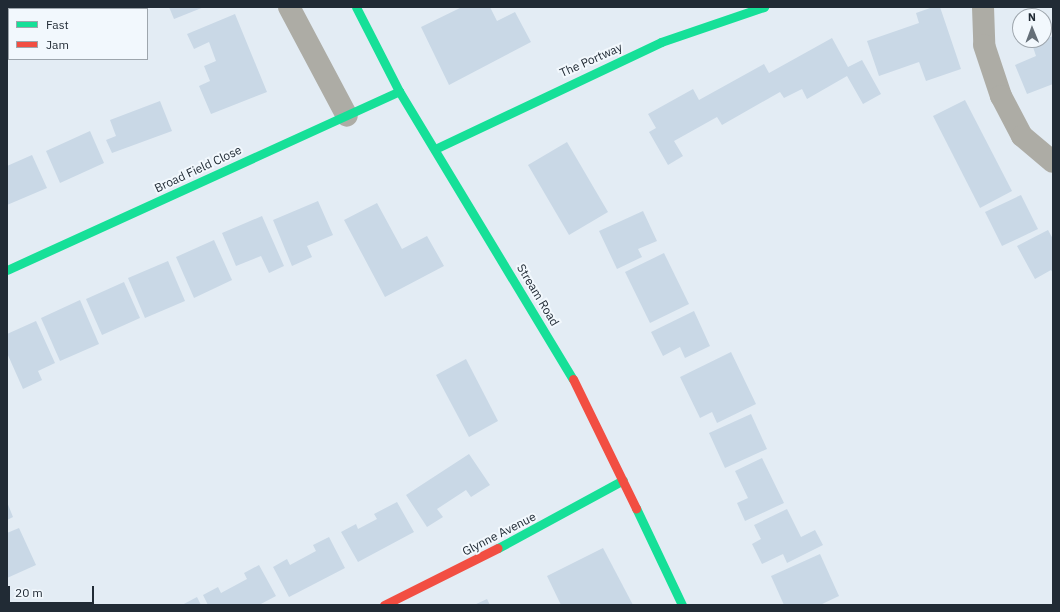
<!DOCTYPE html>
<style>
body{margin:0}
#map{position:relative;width:1060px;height:612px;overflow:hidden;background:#e3ecf4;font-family:"IBM Plex Sans",sans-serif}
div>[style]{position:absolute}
.building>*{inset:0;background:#c9d8e6}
.street>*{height:22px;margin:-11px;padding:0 11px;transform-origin:11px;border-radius:11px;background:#adaca5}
.fast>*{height:9px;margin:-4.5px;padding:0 4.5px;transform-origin:4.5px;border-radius:4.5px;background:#16e098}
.jam>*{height:9px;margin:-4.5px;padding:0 4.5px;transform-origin:4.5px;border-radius:4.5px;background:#f24e42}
span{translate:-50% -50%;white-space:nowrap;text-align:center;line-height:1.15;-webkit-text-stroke:4px #f2f8fd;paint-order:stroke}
.street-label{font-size:12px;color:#212b35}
.frame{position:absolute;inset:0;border:8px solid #212b35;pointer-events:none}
.legend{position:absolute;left:8px;top:8px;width:140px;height:52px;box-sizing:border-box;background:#f2f8fd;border:1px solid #9ea6ad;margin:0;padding:5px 7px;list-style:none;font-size:12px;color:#212b35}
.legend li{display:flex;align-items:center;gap:8px;height:20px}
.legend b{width:20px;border:1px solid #9ea6ad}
.north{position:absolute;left:1012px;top:8px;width:40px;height:40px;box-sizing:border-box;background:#f2f8fd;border:1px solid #9ea6ad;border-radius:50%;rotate:359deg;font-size:11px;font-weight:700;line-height:16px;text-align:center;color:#212b35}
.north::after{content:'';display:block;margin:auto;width:14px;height:18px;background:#656f78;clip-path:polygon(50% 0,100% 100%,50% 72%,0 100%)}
.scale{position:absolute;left:8px;top:586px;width:86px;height:18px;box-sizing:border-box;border:2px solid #212b35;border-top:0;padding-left:5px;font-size:12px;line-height:14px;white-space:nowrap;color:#212b35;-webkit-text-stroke:3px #f2f8fd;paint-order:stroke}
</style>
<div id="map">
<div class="building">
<div style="clip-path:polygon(169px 7px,204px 7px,174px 19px)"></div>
<div style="clip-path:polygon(462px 7px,490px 7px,497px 21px,515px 12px,531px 42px,449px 85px,421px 27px)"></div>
<div style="clip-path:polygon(933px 7px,940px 7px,961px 69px,926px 81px,919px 62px,879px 76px,867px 41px,919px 23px,916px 13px)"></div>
<div style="clip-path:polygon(235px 14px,267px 92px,211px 114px,199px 86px,210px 81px,204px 66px,216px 61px,209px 42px,194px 49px,187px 34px)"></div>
<div style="clip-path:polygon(1053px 36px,1053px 84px,1027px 94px,1015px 65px,1036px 56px,1032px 44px)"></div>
<div style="clip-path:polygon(832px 38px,848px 67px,862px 60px,881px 94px,863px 104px,847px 76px,807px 99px,802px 89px,784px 98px,780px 92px,722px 125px,717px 117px,674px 141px,683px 156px,668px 165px,649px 132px,656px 128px,648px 114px,693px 89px,699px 100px,764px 64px,769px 73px)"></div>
<div style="clip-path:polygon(965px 100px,1012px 191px,980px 208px,933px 116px)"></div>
<div style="clip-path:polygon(160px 101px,172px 131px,112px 153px,106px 140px,116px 136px,110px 120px)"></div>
<div style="clip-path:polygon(90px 131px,104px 163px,60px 183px,46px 151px)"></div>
<div style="clip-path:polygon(567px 142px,608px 212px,569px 235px,528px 165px)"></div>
<div style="clip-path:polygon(32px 155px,47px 188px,7px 205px,7px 166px)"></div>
<div style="clip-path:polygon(1021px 195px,1038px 229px,1002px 246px,985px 212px)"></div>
<div style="clip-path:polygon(318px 201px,333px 235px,307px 246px,312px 257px,292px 266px,273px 220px)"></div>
<div style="clip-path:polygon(377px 203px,402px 249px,427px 236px,444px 266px,385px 297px,344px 220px)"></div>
<div style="clip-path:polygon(643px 211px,657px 241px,638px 249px,642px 257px,617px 269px,599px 231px)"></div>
<div style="clip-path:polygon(262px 216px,284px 266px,269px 273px,261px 256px,236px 266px,222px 233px)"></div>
<div style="clip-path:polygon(1048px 230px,1053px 239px,1053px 273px,1051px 270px,1035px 279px,1017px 246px)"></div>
<div style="clip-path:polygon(214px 240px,232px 280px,194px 298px,176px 257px)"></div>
<div style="clip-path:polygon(664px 253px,689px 304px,650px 323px,625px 272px)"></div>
<div style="clip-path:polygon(168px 261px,185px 301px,145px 318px,128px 278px)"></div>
<div style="clip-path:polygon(124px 282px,140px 318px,102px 335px,86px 299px)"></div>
<div style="clip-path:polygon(80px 300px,99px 344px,60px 361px,41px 318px)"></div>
<div style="clip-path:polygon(694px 311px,710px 346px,685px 358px,680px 347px,663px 356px,651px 332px)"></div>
<div style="clip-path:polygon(36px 321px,55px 363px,38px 371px,42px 380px,23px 389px,7px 353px,7px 334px)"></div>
<div style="clip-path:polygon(731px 352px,756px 404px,717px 423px,712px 412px,700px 418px,680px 377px)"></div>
<div style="clip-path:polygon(466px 359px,498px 421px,469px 437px,436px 375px)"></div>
<div style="clip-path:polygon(751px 414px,767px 449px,725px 468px,709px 433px)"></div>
<div style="clip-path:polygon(469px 454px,490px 485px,471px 497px,466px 490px,437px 509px,443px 517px,427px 527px,406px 495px)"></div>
<div style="clip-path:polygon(762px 458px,784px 503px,745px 521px,737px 503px,748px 498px,735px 471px)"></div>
<div style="clip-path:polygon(7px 502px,13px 517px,7px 520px)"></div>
<div style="clip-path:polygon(397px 502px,414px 532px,358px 562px,341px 532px,356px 524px,358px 529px,377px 519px,374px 514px)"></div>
<div style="clip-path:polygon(787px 509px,801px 537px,815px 530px,823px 545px,787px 563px,783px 554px,762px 564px,752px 544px,761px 539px,754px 525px)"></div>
<div style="clip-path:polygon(19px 528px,36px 565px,7px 578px,7px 533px)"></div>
<div style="clip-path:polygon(329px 537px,345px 568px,289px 597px,273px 567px,287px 559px,290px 565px,316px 551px,313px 545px)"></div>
<div style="clip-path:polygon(603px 548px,633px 605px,561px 605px,547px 576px)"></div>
<div style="clip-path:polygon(820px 554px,839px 596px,820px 605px,784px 605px,771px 576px)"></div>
<div style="clip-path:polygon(259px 565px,276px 596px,259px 605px,208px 605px,203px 595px,218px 587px,221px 593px,247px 579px,244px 573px)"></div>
<div style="clip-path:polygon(197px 597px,201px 605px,182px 605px)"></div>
<div style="clip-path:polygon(487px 599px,490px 605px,474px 605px)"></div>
</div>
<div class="street">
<div style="left:289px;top:7px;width:123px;rotate:62deg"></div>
<div style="left:983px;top:7px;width:38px;rotate:88deg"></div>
<div style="left:984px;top:45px;width:54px;rotate:71.6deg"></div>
<div style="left:1001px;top:96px;width:45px;rotate:62.3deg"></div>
<div style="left:1022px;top:136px;width:40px;rotate:40deg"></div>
</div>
<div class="fast">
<div style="left:356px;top:7px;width:94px;rotate:62.9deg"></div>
<div style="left:399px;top:91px;width:336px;rotate:58.9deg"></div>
<div style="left:435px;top:149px;width:250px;rotate:-25.3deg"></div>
<div style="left:661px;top:42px;width:109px;rotate:-18.8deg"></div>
<div style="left:7px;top:270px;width:431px;rotate:-24.5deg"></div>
<div style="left:636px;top:508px;width:107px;rotate:64.6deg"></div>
<div style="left:498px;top:548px;width:142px;rotate:-28.5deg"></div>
</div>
<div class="jam">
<div style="left:573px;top:379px;width:144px;rotate:64deg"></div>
<div style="left:384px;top:605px;width:127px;rotate:-26.6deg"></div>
</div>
<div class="street-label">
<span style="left:591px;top:60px;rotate:-24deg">The Portway</span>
<span style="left:198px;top:169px;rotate:-25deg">Broad Field Close</span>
<span style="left:538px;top:295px;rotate:59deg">Stream Road</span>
<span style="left:499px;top:534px;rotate:-27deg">Glynne Avenue</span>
</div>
<div class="frame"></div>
<ul class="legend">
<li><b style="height:5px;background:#16e098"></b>Fast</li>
<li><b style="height:5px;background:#f24e42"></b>Jam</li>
</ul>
<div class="north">N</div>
<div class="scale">20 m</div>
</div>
